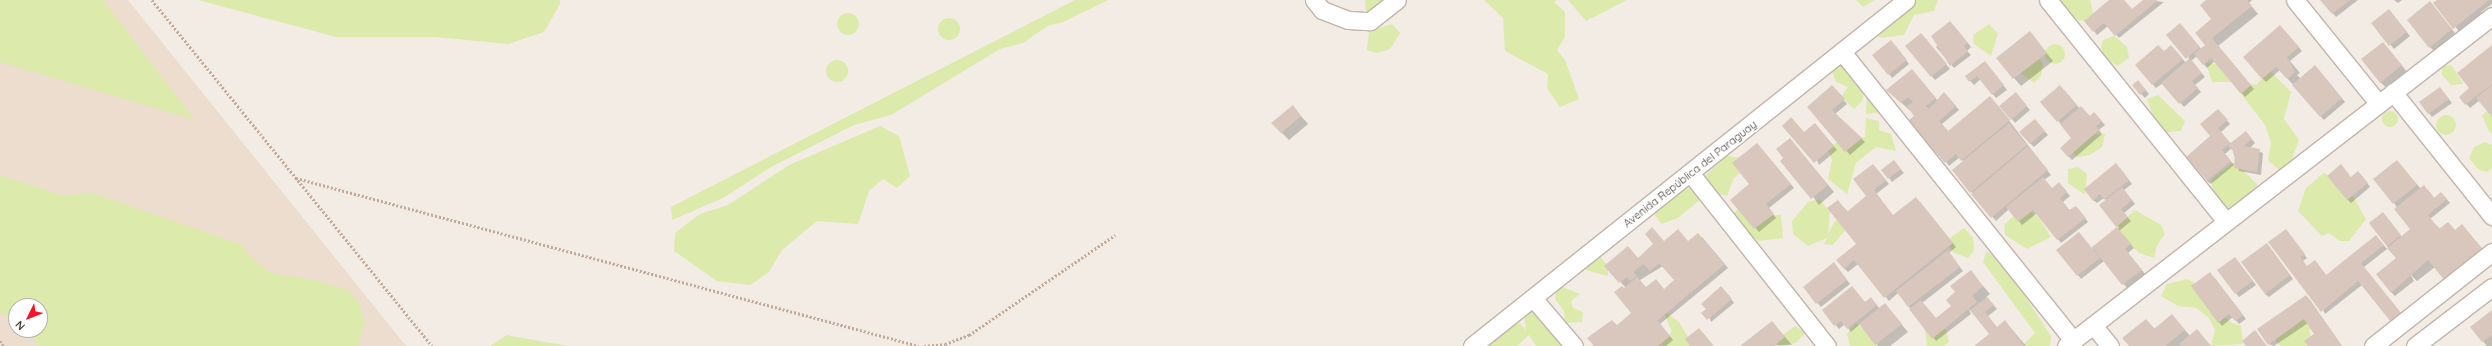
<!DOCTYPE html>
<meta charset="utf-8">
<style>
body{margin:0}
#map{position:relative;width:2492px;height:346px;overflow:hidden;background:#f3ece5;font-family:Quicksand,sans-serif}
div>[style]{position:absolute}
.education>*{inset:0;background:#edddcf}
.green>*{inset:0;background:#dceaac}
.round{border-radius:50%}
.shadow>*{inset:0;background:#0003}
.building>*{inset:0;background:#d9c7bd}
.path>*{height:2.5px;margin-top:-1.25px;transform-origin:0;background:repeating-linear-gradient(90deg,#c2a998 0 2px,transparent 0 4px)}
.roads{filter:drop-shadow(1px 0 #c2b4ab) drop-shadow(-1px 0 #c2b4ab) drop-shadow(0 1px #c2b4ab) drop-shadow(0 -1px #c2b4ab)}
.minor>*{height:17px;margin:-8.5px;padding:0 8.5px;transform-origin:8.5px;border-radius:8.5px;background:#fff}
span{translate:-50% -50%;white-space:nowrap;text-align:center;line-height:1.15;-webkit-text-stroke:4px #fff;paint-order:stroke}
.street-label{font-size:11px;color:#463b35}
.north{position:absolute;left:8px;top:298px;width:40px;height:40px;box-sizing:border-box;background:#fff;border:1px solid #b5b1ae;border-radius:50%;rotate:227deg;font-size:11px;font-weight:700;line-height:16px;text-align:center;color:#463b35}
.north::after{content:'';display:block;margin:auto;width:14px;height:18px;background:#ff1125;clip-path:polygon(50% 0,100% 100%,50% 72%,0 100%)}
</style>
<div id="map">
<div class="education">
<div style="clip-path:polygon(evenodd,0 0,128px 0,406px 346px,0 346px,0 0,16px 306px,40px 306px,40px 330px,16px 330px,16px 306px)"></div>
</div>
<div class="green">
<div style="clip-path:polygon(0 0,103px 0,195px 120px,0 62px)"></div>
<div style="clip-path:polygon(198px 0,560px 0,560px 4px,544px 32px,508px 44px,435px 37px,336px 37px)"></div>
<div style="clip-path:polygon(1075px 0,1108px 0,1061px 23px,1049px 25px,1023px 43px,1000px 49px,891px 115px,854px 125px,771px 167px,723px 198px,672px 220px,671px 207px)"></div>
<div style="clip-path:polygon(1365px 0,1383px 0,1385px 8px,1366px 13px)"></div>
<div style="clip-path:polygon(1484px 0,1557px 0,1554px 2px,1565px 12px,1565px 37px,1557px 50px,1565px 60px,1579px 99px,1560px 107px,1547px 88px,1548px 74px,1505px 51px,1503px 18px)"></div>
<div style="clip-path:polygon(1568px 0,1627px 0,1586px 21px)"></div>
<div style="clip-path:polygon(1856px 0,1875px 0,1863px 7px)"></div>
<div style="clip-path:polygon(1899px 0,1938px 0,1934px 11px,1914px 15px,1904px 35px,1880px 38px,1874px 31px)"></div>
<div style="clip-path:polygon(2061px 0,2090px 0,2093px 13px,2089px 22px,2078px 20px,2060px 4px)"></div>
<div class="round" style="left:837px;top:13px;width:22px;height:22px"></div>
<div class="round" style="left:938px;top:18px;width:22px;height:22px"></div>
<div style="clip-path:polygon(1392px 24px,1400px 33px,1390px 49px,1377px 53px,1367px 50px,1369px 31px)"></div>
<div style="clip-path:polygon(1989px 24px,1998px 34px,1991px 56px,1974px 44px,1973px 35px)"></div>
<div style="clip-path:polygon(2114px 36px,2127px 47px,2129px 58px,2117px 66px,2105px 58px,2101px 47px,2103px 40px)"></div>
<div class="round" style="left:2045px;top:44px;width:20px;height:20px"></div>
<div style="clip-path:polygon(2037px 55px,2043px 65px,2041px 76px,2034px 83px,2020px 73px)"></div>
<div class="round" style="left:826px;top:60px;width:22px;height:22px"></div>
<div style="clip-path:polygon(1844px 62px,1866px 84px,1862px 101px,1854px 109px,1841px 97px,1848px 87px,1836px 82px,1831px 69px)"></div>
<div style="clip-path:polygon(2206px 63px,2226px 65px,2243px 82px,2256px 85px,2270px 71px,2291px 92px,2284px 119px,2299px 140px,2290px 164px,2280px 171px,2268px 160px,2271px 143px,2265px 125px,2232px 82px,2212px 82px)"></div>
<div style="clip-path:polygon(2451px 65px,2461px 80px,2463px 84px,2451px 85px,2442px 75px,2442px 67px)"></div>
<div style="clip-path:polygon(1867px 91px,1881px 112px,1866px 114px)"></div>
<div style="clip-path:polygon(2158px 95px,2185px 121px,2181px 131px,2167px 132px,2156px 124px,2147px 99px)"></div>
<div style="clip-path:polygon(2492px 105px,2492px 133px,2490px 133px,2482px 116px)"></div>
<div class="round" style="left:2382px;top:111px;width:16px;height:16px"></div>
<div class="round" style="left:2436px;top:115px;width:20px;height:20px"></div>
<div style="clip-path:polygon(1866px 118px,1879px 121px,1879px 130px,1891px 134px,1896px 151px,1876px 147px,1856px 163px,1847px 194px,1828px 179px,1832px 160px,1827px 148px,1843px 139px,1865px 137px)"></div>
<div style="clip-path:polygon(880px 126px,899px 136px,910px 176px,897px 188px,883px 179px,869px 191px,858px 224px,817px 221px,782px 250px,769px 272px,750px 285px,717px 281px,674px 251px,675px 233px,700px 214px,728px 205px,789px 165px)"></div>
<div style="clip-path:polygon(2105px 134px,2102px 147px,2090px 155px,2077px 157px,2072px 152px,2084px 135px)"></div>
<div style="clip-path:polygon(2485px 142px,2492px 145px,2492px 168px,2487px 172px,2479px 170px,2469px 158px,2474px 147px)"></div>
<div style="clip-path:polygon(1726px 156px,1745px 158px,1744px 170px,1734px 178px,1727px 196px,1716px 193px,1705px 176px)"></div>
<div style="clip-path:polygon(2234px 162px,2257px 184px,2253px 199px,2232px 211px,2221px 204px,2212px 187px,2212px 179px)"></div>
<div style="clip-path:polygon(2078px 167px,2087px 174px,2085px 195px,2068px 183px,2068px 169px)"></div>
<div style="clip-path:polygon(2324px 173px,2349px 189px,2366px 219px,2349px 241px,2340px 241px,2329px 233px,2322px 236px,2298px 211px,2306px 188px)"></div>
<div style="clip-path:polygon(0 175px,62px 195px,92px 193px,241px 244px,251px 258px,271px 273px,313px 280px,348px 290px,359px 303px,365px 323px,357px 346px,39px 346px,26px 330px,40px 330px,40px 306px,16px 306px,16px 323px,0 312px)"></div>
<div style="clip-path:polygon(1689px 188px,1702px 198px,1678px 218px,1661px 224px,1654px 213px,1659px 199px)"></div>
<div style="clip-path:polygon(1819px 199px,1830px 212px,1828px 235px,1834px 222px,1841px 218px,1846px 229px,1833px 245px,1824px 244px,1827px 238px,1808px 246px,1793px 234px,1792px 221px,1808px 202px)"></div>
<div style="clip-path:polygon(2024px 206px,2039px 218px,2051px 237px,2027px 249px,2005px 235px,2004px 225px)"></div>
<div style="clip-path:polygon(1739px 207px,1768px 216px,1781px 215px,1783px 238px,1759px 241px,1739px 230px,1732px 216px)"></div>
<div style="clip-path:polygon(2135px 210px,2161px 225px,2165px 234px,2157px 245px,2154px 258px,2139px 253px,2115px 229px)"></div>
<div style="clip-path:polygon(1964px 228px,1973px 238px,1974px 250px,1968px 258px,1953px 252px,1946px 241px)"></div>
<div style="clip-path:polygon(1595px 249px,1608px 267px,1608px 276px,1586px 270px,1588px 255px)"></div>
<div style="clip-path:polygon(1986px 252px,2000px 258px,2051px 336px,2050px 346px,2022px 346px,2035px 333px,1983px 262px)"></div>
<div style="clip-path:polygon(2187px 279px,2197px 284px,2205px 300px,2232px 323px,2241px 326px,2243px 344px,2211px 346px,2215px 330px,2209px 318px,2196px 308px,2178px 306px,2161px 296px,2167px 284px)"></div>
<div style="clip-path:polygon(1557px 285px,1580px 294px,1571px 301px,1573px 308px,1583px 312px,1582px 322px,1565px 323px,1564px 311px,1555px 299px)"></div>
<div style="clip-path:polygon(1530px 306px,1567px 346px,1536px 346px,1529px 335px,1517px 346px,1479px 346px,1515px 319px,1526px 330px,1524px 314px)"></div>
<div style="clip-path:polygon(1663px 310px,1679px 322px,1693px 346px,1655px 346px,1672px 332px)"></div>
<div style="clip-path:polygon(2299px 314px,2311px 325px,2309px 331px,2314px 342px,2306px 346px,2280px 346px,2273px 336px)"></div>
<div style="clip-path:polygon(1856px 323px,1871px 337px,1877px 346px,1850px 346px,1847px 334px)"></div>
<div style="clip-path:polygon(1795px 326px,1806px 333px,1795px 343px,1780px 346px,1773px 342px)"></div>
<div style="clip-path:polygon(1935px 328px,1946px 329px,1949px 342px,1944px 346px,1927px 346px,1925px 330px)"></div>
<div style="clip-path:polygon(507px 335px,568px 346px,490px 346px)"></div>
</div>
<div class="shadow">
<div style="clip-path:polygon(2110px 0,2124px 0,2132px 10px,2145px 0,2164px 2px,2119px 38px,2108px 26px,2097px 35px,2094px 31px)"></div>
<div style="clip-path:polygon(2208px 0,2252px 0,2249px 3px,2258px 14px,2218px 46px,2254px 89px,2245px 97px,2215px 61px,2207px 68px,2197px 56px,2191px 61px,2205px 77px,2195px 85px,2201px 92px,2184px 107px,2163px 83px,2156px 88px,2136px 65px,2175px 50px,2186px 63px,2189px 60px,2183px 28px,2201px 49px,2206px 45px,2213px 20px)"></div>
<div style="clip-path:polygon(2322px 0,2358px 0,2336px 17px)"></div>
<div style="clip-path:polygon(2394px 0,2402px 0,2398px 3px)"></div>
<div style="clip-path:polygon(2438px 0,2492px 0,2492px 4px,2481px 12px,2485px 16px,2461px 35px)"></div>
<div style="clip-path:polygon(2433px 6px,2455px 33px,2434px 51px,2430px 47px)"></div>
<div style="clip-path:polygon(2392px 14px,2410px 36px,2394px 49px,2373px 23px)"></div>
<div style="clip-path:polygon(1954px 26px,1971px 47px,1967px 51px,1971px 55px,1954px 68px,1936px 47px)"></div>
<div style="clip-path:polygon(2284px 30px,2302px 51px,2290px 61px,2300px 73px,2297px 75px,2301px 79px,2322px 74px,2345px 102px,2324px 120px,2280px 70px,2266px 82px,2262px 78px)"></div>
<div style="clip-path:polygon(2030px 33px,2053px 61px,2021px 86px,2014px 78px)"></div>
<div style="clip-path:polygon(1925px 38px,1950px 69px,1935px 80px,1907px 46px)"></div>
<div style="clip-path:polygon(2383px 43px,2408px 73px,2388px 89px,2380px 82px)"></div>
<div style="clip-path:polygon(1894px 45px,1909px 64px,1892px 78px,1889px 74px)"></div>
<div style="clip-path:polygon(2492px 48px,2492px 115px,2480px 100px,2470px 108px,2460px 97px,2471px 88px)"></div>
<div style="clip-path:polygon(1988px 66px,2007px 90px,1996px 98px,1981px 79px,1974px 85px,1966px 76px)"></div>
<div style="clip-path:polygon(1912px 70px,1938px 101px,1948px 97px,1959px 110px,1942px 124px,1948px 132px,1997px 105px,2051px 175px,2044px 180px,2052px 189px,2063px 187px,2070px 196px,2063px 202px,2070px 211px,2079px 210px,2088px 222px,2061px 243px,2037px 213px,2022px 225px,2009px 209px,1996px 221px,1953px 170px,1964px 162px,1960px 157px,1949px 166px,1916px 116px,1895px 97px)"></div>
<div style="clip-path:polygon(2138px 81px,2149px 94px,2145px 98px,2141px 94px)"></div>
<div style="clip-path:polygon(2440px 88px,2452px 103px,2432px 117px,2421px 103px)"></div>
<div style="clip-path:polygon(1835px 90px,1847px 104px,1835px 114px,1865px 142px,1850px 155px,1808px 107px)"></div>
<div style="clip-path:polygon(2064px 90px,2080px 109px,2090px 117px,2094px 113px,2105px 125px,2099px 130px,2102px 134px,2072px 160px,2068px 156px,2073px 138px,2042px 102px)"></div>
<div style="clip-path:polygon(2019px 97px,2030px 110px,2015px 123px,2012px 119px)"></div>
<div style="clip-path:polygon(1293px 107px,1308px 124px,1289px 140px,1272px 123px)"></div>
<div style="clip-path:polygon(2221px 114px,2230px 124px,2221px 132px,2231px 144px,2249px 136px,2255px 143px,2250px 148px,2263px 153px,2261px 175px,2239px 171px,2232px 148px,2225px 154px,2234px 165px,2211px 184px,2207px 181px,2212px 136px)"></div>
<div style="clip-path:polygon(2038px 124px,2048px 135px,2034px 147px,2030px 143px)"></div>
<div style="clip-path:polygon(1818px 128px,1837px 150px,1819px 165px,1804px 133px)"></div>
<div style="clip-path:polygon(1790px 140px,1834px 192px,1819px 205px,1785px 158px)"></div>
<div style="clip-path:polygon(1761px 148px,1794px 188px,1769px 208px,1776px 218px,1759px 232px,1732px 200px,1751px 184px)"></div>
<div style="clip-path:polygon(2397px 161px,2421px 189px,2428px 190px,2435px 199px,2445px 197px,2450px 203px,2430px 219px,2440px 229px,2456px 231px,2462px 225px,2492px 260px,2435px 267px,2417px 281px,2410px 274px,2414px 281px,2395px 296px,2392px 293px,2377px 275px,2400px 263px,2370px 224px,2386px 217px,2402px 237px,2412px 230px,2394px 203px)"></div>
<div style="clip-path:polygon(1873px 165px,1889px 184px,1876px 194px,1893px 216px,1920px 202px,1956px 247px,1949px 253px,1963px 271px,1922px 303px,1936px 319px,1953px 306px,1955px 294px,1971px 272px,1990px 294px,1986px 297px,1997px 309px,1988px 316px,1997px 328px,2005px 321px,2026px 346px,1976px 346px,1991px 334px,1968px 308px,1971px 314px,1936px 341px,1898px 293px,1889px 301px,1858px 264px,1848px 272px,1844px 268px,1857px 244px,1838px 201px,1848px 212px,1868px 196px)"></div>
<div style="clip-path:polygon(1897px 165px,1904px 173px,1892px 182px,1889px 178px)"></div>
<div style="clip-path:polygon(2120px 168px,2132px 184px,2124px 190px,2135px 204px,2124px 213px,2131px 221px,2119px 231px,2134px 248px,2128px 253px,2145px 274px,2127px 288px,2104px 261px,2081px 279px,2078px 275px,2092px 249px,2119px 228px,2100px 205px,2106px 200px,2104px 198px,2097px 203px,2093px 200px)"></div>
<div style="clip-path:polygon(2362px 176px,2370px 187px,2351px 203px,2347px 199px)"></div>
<div style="clip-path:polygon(2289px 234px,2307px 258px,2303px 261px,2307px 267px,2315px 261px,2327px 276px,2379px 240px,2387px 249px,2364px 267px,2362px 285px,2325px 314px)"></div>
<div style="clip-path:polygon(evenodd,1702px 237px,1728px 268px,1660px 324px,1673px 340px,1666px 346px,1595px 346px,1633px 313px,1626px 288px,1606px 266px,1638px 259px,1664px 242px,1688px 242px,1702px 237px,1663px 266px,1675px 280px,1664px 290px,1646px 289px,1640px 280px,1663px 266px)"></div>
<div style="clip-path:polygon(2270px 248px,2293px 279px,2269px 297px,2265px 294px)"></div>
<div style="clip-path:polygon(2238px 262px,2256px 285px,2239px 297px,2236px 293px)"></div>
<div style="clip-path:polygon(1837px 267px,1850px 284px,1821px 307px,1804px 287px)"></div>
<div style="clip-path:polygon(2214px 277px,2246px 319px,2239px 324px,2233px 317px,2222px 326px,2219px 322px)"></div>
<div style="clip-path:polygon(1852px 287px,1865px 303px,1874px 302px,1880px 309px,1885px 305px,1908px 332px,1890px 346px,1878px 346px,1860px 324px,1851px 332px,1845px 324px,1839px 329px,1823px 310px)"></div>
<div style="clip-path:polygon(1725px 291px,1734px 303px,1711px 322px,1707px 309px)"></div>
<div style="clip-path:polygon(2306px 296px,2310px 300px,2342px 346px,2309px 346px,2316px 334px,2308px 323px,2274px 346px,2268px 344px)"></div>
<div style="clip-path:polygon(2492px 311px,2492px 346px,2487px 346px,2471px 327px)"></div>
<div style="clip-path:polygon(2172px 315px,2190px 336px,2210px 346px,2130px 346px,2146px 320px,2155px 329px)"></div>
<div style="clip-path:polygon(1772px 322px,1792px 345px,1742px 346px)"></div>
</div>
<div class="building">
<div style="clip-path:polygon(2109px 0,2124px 0,2132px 9px,2143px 0,2158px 0,2115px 36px,2104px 23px,2093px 32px,2084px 21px)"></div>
<div style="clip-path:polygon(2206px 0,2247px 0,2252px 6px,2212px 38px,2251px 85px,2241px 94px,2211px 58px,2203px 65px,2194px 54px,2205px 45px,2195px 33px,2211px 19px,2200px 5px)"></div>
<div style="clip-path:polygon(2320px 0,2350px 0,2332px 14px)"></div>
<div style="clip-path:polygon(2437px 0,2489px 0,2453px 29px,2433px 3px)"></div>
<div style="clip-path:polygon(2430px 1px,2452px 29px,2429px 48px,2407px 20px)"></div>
<div style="clip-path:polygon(2389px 9px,2407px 32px,2389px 46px,2371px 23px)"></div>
<div style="clip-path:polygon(1950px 21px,1968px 43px,1964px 46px,1968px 51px,1950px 66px,1931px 36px)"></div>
<div style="clip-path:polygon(2180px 23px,2200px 47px,2186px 59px,2166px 35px)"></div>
<div style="clip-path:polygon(2280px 25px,2299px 47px,2287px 57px,2295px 72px,2287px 79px,2276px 67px,2262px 79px,2243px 57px)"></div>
<div style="clip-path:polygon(2030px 31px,2047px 53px,2013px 79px,1996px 58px)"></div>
<div style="clip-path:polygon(1921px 33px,1947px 64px,1931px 77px,1905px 46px)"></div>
<div style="clip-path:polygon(1891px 40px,1907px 60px,1888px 75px,1872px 55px)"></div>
<div style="clip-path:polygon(2383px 42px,2402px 65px,2380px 83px,2361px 59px)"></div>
<div style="clip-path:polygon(2158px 45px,2164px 51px,2171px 45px,2183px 59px,2152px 85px,2135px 65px)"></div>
<div style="clip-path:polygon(2492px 45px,2492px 84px,2465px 105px,2459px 97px,2469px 88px,2457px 73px)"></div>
<div style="clip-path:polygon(2190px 58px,2202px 73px,2192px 81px,2198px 88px,2179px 104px,2161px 83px)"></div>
<div style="clip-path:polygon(1985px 61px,2004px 85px,1992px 95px,1977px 76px,1969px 82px,1965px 76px)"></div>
<div style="clip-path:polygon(2315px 65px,2342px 98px,2320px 117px,2292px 85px)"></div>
<div style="clip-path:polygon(1912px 69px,1936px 98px,1926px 106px,1929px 109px,1944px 92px,1956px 106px,1939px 121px,1948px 131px,1990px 96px,2010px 120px,1961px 161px,1956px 154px,1945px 163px,1908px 121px,1914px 116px,1907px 106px,1913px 102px,1908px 97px,1901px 103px,1886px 90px)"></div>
<div style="clip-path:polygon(2138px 80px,2146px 90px,2140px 95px,2132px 85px)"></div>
<div style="clip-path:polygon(1832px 85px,1845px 99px,1832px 110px,1862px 138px,1845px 152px,1807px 107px)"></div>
<div style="clip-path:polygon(2060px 85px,2077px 105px,2057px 122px,2040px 102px)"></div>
<div style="clip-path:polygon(2492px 85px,2492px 117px,2476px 98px)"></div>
<div style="clip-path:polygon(2440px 87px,2449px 99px,2428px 114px,2419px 102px)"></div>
<div style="clip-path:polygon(2016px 92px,2027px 106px,2011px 120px,1999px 106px)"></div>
<div style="clip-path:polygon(1293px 105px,1301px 116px,1281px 133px,1271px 123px)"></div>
<div style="clip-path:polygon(2081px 106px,2090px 116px,2094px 112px,2102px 121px,2096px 126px,2099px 130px,2068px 157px,2060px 148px,2071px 138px,2060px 124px)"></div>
<div style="clip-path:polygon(2218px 109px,2228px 120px,2218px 128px,2230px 143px,2222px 150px,2231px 161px,2207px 181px,2186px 157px,2210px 136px,2200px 124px)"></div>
<div style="clip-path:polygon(1791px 117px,1804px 132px,1815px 123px,1834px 146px,1814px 163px,1782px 126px)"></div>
<div style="clip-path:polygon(2035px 119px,2045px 131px,2030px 144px,2019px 132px)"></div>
<div style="clip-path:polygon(2009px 123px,2027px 145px,1970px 193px,1952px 170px)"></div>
<div style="clip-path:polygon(2246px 131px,2252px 139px,2244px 146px,2260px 149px,2257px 172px,2234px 168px,2235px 154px,2228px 145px)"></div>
<div style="clip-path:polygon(1790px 138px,1828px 185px,1811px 199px,1780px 161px,1783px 158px,1776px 149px)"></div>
<div style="clip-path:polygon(1757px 143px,1791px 184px,1766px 204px,1774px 214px,1754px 229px,1730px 200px,1749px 184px,1732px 163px)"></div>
<div style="clip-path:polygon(2028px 146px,2048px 170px,1991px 218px,1971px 194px)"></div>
<div style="clip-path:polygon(1894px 160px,1901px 169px,1888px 179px,1881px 170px)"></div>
<div style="clip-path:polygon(2397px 160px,2417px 185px,2393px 204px,2373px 179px)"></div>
<div style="clip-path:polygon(2116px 163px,2129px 180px,2104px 200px,2100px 194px,2093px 201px,2084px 189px)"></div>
<div style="clip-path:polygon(1873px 164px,1886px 180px,1874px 190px,1893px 215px,1916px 197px,1953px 243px,1884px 298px,1854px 260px,1844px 269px,1836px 260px,1856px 244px,1827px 208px,1838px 200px,1847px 212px,1866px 196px,1853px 179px)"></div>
<div style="clip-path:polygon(2341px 164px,2351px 177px,2358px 171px,2368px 183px,2347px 200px,2327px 176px)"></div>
<div style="clip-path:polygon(2043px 177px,2052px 188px,2059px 182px,2067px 192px,2060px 198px,2069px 210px,2076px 206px,2086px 218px,2057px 240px,2033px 210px,2018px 222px,2006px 207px)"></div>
<div style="clip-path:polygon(2424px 185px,2434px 198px,2441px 192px,2447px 199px,2428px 215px,2439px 229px,2448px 222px,2455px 230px,2462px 224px,2484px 251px,2445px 281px,2428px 260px,2391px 293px,2376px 274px,2396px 258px,2387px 248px,2410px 229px,2394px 209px)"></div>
<div style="clip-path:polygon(2122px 187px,2132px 200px,2121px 209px,2128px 217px,2116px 227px,2099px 205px)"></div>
<div style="clip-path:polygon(2383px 212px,2401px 235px,2387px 246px,2369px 223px)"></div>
<div style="clip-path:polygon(1652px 227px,1664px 241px,1678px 229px,1688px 241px,1698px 233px,1725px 264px,1652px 325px,1657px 320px,1670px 336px,1658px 346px,1594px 346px,1587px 338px,1612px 320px,1617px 325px,1631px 313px,1614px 292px,1622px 286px,1624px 288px,1637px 277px,1646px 287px,1656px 279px,1664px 289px,1674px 280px,1659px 263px,1650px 271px,1643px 264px,1633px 272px,1637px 276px,1630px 281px,1627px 277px,1619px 283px,1604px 266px,1628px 246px,1638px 258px,1653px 244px,1645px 234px)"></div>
<div style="clip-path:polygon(2117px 227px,2131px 244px,2125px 249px,2142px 270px,2122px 285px,2092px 247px)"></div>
<div style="clip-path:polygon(2286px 229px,2305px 254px,2300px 257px,2307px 266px,2315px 260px,2326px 275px,2376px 235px,2384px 245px,2361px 263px,2402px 314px,2391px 322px,2358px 281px,2321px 312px,2268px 242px)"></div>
<div style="clip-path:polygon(2079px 232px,2100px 258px,2077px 276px,2056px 250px)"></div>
<div style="clip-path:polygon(2267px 243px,2290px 275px,2265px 294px,2241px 262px)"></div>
<div style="clip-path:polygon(1948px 250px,1960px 267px,1908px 307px,1896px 291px)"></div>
<div style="clip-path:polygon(2235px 257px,2253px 281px,2235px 294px,2217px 270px)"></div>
<div style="clip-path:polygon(1834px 262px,1847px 280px,1816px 304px,1803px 287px)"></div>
<div style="clip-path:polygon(1971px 270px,1983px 286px,1972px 296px,1977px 302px,1932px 339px,1909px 309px,1921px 300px,1936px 318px,1951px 306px,1946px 300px,1955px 292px,1950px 286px)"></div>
<div style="clip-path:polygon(2210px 272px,2243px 315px,2235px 321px,2229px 314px,2218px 323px,2191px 286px)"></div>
<div style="clip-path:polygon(1721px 286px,1732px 299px,1707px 320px,1701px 313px,1706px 309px,1701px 304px)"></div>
<div style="clip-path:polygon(1852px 286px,1865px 302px,1871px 297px,1877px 305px,1847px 329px,1841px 321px,1834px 326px,1822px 310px)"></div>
<div style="clip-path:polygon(2306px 295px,2342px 346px,2308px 346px,2304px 341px,2314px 334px,2304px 319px,2268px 345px,2257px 329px)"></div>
<div style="clip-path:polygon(1987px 297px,1994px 305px,1985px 312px,1997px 327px,2005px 320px,2024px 346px,1974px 346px,1989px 334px,1970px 310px)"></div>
<div style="clip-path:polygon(1885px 303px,1902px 324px,1875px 345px,1859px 324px)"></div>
<div style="clip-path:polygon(2492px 310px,2492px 335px,2482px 342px,2470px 327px)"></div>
<div style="clip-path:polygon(2172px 314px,2185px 330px,2165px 346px,2129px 346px,2122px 338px,2146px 319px,2154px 329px)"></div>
<div style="clip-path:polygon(1772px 321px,1785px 337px,1774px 346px,1740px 346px)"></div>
<div style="clip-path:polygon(1699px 328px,1714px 346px,1690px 346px,1685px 339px)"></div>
<div style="clip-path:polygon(2197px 329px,2211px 346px,2181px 346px,2179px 344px)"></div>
<div style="clip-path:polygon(2255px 330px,2267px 346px,2246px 346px,2242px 341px)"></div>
</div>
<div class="path">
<div style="left:152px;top:0;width:445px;rotate:51deg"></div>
<div style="left:296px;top:178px;width:645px;rotate:15.09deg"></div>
<div style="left:0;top:341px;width:6px;rotate:51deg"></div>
<div style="left:924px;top:346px;width:21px;rotate:-5deg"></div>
<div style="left:945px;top:344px;width:26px;rotate:-21deg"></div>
<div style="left:969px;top:335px;width:177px;rotate:-34.4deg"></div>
</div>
<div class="roads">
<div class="minor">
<div style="left:1314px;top:0;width:13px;rotate:51deg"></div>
<div style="left:1322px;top:10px;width:28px;rotate:21deg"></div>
<div style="left:1348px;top:20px;width:22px;rotate:3deg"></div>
<div style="left:1370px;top:21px;width:34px;rotate:-38deg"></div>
<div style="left:2048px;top:0;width:284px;rotate:51.2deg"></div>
<div style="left:2295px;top:0;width:132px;rotate:51.1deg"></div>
<div style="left:1843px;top:53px;width:368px;rotate:51.3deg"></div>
<div style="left:2393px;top:92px;width:159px;rotate:51.4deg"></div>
<div style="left:1691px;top:174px;width:219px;rotate:51.7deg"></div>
<div style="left:1533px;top:298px;width:63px;rotate:49.5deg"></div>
<div style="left:2093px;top:325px;width:27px;rotate:51deg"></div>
<div style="left:1472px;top:346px;width:555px;rotate:-38.56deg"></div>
<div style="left:2066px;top:346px;width:539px;rotate:-37.76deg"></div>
<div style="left:2373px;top:346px;width:152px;rotate:-38.3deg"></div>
<div style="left:2415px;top:346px;width:97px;rotate:-37.5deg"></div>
</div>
</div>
<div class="street-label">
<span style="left:1690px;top:174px;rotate:-38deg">Avenida República del Paraguay</span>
</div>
<div class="north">N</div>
</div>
